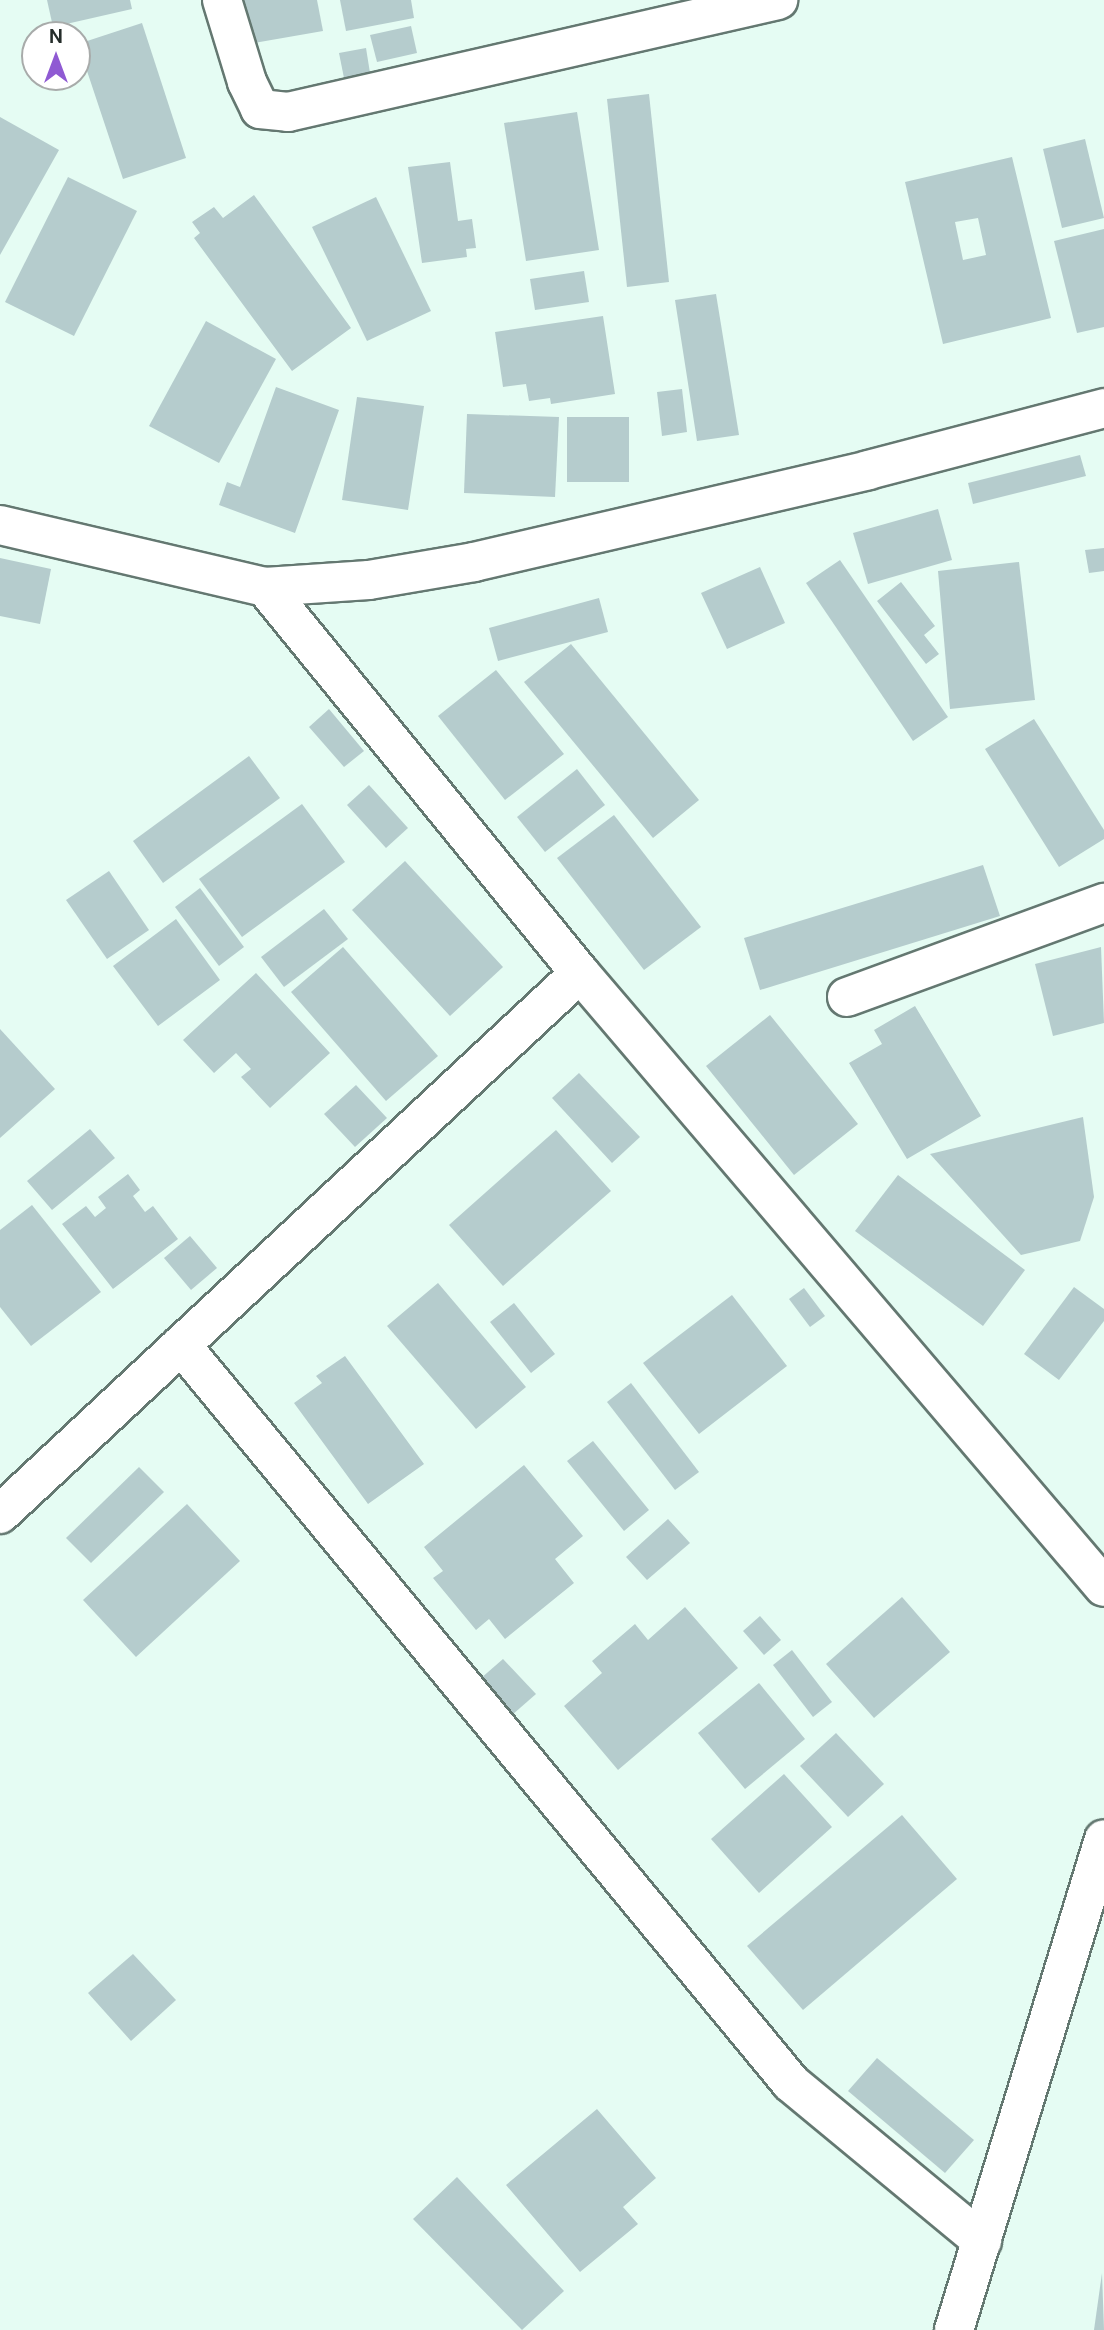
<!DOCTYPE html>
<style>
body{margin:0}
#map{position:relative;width:1104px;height:2330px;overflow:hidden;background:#e5fcf3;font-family:"DM Sans",sans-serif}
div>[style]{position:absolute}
.building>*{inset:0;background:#b5cccd}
.roads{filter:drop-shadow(2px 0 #647871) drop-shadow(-2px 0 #647871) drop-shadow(0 2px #647871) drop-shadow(0 -2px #647871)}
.street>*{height:38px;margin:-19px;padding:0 19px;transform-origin:19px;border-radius:19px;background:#fff}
span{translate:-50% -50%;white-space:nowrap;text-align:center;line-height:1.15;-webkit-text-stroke:6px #fff;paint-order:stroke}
.north{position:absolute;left:21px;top:21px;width:70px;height:70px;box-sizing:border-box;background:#fff;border:2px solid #a8abaa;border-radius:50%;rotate:0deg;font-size:19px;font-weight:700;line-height:28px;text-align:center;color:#252d2a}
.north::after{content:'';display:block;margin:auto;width:24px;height:32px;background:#8f5ad3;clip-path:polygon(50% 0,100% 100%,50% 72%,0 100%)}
</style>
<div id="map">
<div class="building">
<div style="clip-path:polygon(47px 0,130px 0,132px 9px,53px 27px)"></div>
<div style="clip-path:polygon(240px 0,317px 0,323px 31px,248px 44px)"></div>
<div style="clip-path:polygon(340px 0,411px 0,414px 18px,346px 31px)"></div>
<div style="clip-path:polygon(142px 23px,186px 158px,123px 179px,78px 44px)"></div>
<div style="clip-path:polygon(411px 26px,417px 53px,377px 62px,370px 35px)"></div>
<div style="clip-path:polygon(366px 48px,370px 73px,344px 78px,339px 53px)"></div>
<div style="clip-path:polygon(649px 94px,669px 282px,627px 287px,607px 99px)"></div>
<div style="clip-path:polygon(577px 112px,599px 250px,526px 261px,504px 123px)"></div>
<div style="clip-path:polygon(0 117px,59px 150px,0 255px)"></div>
<div style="clip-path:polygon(1085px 139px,1104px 218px,1062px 228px,1043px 149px)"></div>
<div style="clip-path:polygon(evenodd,1012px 157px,1051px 318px,943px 344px,905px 182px,1012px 157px,978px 218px,986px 255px,963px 260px,955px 222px,978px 218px)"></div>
<div style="clip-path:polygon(450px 162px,458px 221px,472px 219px,476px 248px,466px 249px,467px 257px,422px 263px,408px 167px)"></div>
<div style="clip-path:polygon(68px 177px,137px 211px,74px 336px,5px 302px)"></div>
<div style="clip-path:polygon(254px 195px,351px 328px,292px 371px,194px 238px,200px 233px,192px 222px,214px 207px,223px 218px)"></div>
<div style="clip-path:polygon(376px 197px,431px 311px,367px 341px,312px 227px)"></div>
<div style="clip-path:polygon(1104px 229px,1104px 327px,1077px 333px,1054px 241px)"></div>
<div style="clip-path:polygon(584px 271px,589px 302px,535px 310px,530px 279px)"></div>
<div style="clip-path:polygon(716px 294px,739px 435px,697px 441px,675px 300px)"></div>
<div style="clip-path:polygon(603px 316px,615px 394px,551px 404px,550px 398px,529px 401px,526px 384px,503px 387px,495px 332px)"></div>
<div style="clip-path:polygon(206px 321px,276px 359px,219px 463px,149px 426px)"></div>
<div style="clip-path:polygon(276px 387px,339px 410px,295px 533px,219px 505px,227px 482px,240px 487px)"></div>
<div style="clip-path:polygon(682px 389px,687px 432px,662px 436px,657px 392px)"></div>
<div style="clip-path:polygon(357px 397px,424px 406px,408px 510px,342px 500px)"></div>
<div style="clip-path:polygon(467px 414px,559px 417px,555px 497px,464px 493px)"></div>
<div style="clip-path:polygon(567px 417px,629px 417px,629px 482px,567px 482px)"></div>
<div style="clip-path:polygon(1080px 455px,1086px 476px,973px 504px,968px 483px)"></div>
<div style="clip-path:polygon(938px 509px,952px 560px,868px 584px,853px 533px)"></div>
<div style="clip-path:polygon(1104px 548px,1104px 571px,1089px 573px,1085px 550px)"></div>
<div style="clip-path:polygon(0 558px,51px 569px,40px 624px,0 616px)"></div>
<div style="clip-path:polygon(840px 560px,948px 717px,913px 741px,806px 583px)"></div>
<div style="clip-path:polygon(1019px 562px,1035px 700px,950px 709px,938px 571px)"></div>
<div style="clip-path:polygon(760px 567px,785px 623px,727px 649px,701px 593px)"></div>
<div style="clip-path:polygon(901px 582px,935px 626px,924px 635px,939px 654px,926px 664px,877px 601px)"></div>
<div style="clip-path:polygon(599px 598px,608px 632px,498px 661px,489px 628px)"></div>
<div style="clip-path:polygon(571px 644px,699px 800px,653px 838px,524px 682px)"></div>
<div style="clip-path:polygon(496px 670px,564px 754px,505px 800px,438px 716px)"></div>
<div style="clip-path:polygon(329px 709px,364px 751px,344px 767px,309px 727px)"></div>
<div style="clip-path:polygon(1034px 719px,1104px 830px,1104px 839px,1059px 867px,985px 749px)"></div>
<div style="clip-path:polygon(249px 756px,280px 798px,163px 883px,133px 841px)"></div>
<div style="clip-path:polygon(577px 769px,605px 805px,545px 852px,517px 817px)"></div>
<div style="clip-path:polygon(369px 785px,408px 828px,386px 848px,347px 805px)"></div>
<div style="clip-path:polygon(302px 804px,345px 862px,242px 937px,199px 879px)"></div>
<div style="clip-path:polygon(614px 815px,701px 927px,644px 970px,557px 858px)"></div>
<div style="clip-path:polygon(405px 861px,503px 967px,450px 1016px,352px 910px)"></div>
<div style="clip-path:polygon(983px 865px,1000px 916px,760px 990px,744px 938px)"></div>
<div style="clip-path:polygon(109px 871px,149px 930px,107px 959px,66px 900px)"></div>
<div style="clip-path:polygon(200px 888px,244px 947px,219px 966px,175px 907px)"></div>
<div style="clip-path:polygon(324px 909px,348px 939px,284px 987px,261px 957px)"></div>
<div style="clip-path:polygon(176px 919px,220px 980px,158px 1026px,113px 966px)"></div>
<div style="clip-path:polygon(343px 947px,438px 1056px,386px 1101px,291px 992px)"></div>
<div style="clip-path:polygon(1101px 947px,1104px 1023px,1053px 1036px,1035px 964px)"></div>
<div style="clip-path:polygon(256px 973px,330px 1053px,270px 1108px,241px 1077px,251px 1069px,236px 1053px,214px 1073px,183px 1040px)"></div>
<div style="clip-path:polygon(915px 1006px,981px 1116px,907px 1159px,849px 1063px,882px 1044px,874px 1030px)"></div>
<div style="clip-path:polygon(770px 1015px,858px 1124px,794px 1175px,706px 1066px)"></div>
<div style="clip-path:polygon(0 1029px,55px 1089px,0 1138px)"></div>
<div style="clip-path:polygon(579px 1073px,640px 1137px,612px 1163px,552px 1098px)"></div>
<div style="clip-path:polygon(356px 1085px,387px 1118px,355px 1147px,324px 1114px)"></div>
<div style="clip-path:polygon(1083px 1117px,1094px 1197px,1080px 1241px,1021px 1255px,930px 1154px)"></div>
<div style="clip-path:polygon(90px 1129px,115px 1158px,52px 1210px,27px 1181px)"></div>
<div style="clip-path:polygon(556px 1130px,611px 1191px,503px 1286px,449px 1225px)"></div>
<div style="clip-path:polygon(128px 1174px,140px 1190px,133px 1196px,145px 1212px,153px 1206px,178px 1239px,113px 1289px,62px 1224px,86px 1206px,95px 1217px,106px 1208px,98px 1197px)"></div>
<div style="clip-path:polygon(898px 1175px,1025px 1270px,983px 1326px,855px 1231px)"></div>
<div style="clip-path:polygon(32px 1205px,101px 1292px,31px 1346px,0 1307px,0 1230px)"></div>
<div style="clip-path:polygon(190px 1236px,217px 1268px,191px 1290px,164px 1258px)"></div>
<div style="clip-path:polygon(438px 1283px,526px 1387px,476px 1429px,387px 1326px)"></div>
<div style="clip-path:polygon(1074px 1287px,1104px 1309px,1104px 1321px,1059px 1380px,1024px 1354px)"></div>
<div style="clip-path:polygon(804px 1288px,825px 1316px,810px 1327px,789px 1299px)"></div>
<div style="clip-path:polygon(732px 1295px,787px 1366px,699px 1434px,643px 1363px)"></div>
<div style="clip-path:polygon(514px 1303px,555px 1354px,531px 1373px,490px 1322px)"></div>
<div style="clip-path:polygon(345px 1356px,424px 1464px,368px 1504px,294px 1403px,322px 1383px,316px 1376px)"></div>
<div style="clip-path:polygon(631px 1383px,699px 1472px,675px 1490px,607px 1402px)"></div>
<div style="clip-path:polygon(593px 1441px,649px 1510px,624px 1531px,567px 1461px)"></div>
<div style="clip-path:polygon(524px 1465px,583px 1536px,555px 1559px,574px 1583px,505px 1639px,489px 1619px,476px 1630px,433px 1578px,443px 1571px,424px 1547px)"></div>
<div style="clip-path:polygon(139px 1467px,164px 1492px,91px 1563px,66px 1538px)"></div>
<div style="clip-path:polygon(187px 1504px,240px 1561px,136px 1657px,83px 1600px)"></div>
<div style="clip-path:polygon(668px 1519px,690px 1543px,647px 1580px,626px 1557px)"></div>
<div style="clip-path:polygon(902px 1597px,950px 1652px,874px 1718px,826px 1664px)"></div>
<div style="clip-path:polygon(685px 1607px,738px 1668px,618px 1770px,564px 1706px,602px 1673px,592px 1661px,635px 1624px,648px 1640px)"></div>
<div style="clip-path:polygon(760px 1616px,781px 1640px,764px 1655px,743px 1631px)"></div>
<div style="clip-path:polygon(792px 1650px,832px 1702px,813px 1717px,773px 1665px)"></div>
<div style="clip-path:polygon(503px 1659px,536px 1694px,512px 1715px,480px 1679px)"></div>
<div style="clip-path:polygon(759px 1683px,805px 1739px,745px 1789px,698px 1733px)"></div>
<div style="clip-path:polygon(836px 1733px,884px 1784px,848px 1817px,800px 1766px)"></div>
<div style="clip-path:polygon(784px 1774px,832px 1827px,759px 1893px,711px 1839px)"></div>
<div style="clip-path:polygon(902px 1815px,957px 1879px,803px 2010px,747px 1946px)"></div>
<div style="clip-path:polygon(133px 1954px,176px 2000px,131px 2041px,88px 1993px)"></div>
<div style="clip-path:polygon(877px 2058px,974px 2140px,945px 2173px,848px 2091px)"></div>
<div style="clip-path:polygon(597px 2109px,656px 2178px,623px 2207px,638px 2224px,580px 2272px,506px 2185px)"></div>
<div style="clip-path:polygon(457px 2177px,564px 2291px,522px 2330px,413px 2219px)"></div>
<div style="clip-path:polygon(1102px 2273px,1104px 2330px,1094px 2330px)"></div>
</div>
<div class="roads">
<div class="street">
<div style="left:222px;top:0;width:86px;rotate:73deg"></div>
<div style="left:247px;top:82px;width:30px;rotate:64deg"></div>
<div style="left:260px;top:109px;width:28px;rotate:6deg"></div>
<div style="left:288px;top:112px;width:503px;rotate:-12.88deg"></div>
<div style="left:0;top:525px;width:272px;rotate:13.2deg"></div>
<div style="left:265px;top:587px;width:104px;rotate:-3.9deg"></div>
<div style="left:369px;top:580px;width:107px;rotate:-9.7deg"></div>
<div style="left:474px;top:562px;width:405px;rotate:-13.1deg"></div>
<div style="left:868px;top:470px;width:244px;rotate:-14.7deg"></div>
<div style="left:265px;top:587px;width:498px;rotate:50.8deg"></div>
<div style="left:580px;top:973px;width:807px;rotate:49.52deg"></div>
<div style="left:847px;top:997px;width:274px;rotate:-20.1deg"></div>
<div style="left:181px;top:1345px;width:957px;rotate:50.42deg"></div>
<div style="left:791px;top:2083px;width:248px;rotate:39.6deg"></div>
<div style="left:0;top:1514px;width:793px;rotate:-43.01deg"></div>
<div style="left:954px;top:2330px;width:513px;rotate:-73.01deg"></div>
</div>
</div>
<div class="north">N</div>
</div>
